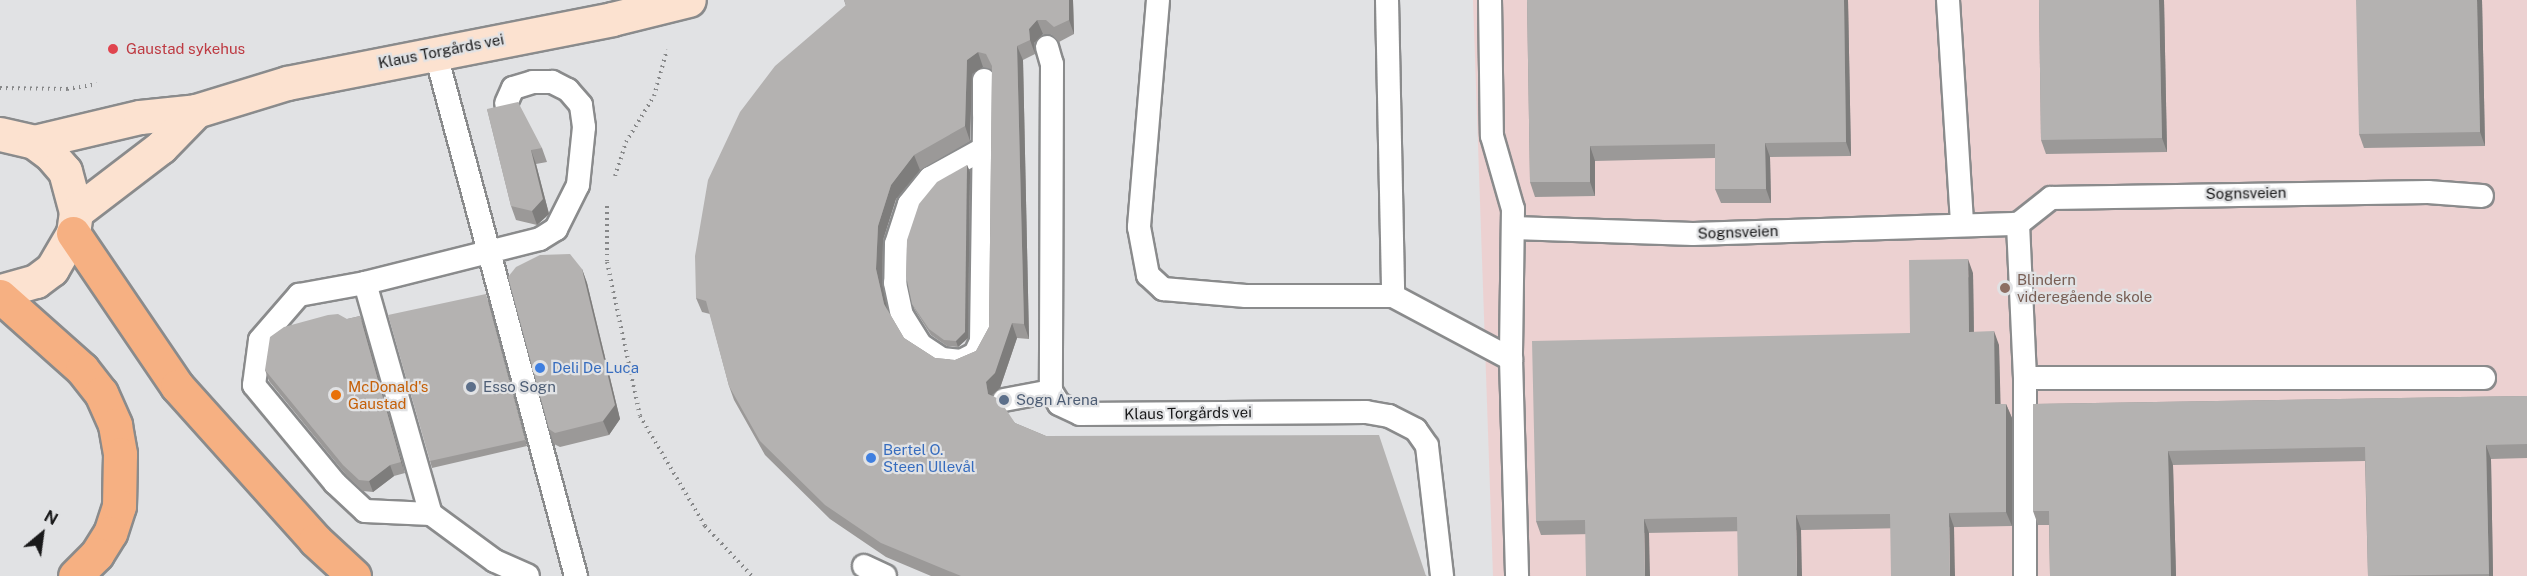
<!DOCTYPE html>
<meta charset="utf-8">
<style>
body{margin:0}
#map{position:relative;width:2527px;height:576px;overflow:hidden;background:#e1e2e4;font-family:"Public Sans",sans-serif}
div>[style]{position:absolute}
.education>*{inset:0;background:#ecd1d1}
.path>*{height:4px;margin-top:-2px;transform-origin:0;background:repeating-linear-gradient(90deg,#878889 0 1.5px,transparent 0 6px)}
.roads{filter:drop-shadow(2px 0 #8a8b8c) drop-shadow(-2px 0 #8a8b8c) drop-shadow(0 2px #8a8b8c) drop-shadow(0 -2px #8a8b8c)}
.service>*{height:22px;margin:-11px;padding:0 11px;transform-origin:11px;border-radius:11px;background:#fff}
.secondary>*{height:33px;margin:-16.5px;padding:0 16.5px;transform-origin:16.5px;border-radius:16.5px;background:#fce2d0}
.trunk>*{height:33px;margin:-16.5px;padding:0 16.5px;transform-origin:16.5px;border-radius:16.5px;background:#f6b082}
.wall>*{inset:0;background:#9b9998}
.shaded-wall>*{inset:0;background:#7e7d7c}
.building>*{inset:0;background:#b4b2b1}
.dots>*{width:16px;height:16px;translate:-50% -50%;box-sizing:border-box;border:3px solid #e1e2e4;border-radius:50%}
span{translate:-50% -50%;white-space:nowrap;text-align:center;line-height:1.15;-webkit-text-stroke:4.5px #e1e2e4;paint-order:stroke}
.health-label{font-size:15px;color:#be3a42}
.left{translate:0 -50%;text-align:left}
.street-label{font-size:15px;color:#19191a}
.education-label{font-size:15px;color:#785e54}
.shop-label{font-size:15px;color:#366cbe}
.food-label{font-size:15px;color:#c56008}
.service-label{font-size:15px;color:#4e5e75}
.north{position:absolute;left:12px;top:504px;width:60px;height:60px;-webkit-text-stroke:4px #e1e2e4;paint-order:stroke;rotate:29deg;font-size:16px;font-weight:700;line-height:24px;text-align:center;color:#19191a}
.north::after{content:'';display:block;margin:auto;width:21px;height:27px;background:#19191a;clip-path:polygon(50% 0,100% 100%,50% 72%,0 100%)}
</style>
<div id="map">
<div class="education">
<div style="clip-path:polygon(1473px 0,2527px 0,2527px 576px,1493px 576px)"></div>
</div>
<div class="path">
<div style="left:0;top:88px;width:67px;rotate:0.9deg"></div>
<div style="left:67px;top:89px;width:30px;rotate:-9deg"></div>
<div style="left:615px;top:176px;width:36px;rotate:-72deg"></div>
<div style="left:626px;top:142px;width:54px;rotate:-58.7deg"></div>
<div style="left:654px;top:96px;width:48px;rotate:-74.2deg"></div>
<div style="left:607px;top:206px;width:56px;rotate:90deg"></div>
<div style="left:607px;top:262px;width:157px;rotate:77.9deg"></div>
<div style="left:640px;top:416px;width:128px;rotate:59.4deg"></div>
<div style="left:705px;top:526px;width:69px;rotate:46.8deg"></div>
</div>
<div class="roads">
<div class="service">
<div style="left:1158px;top:0;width:228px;rotate:94.8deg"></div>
<div style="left:1139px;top:227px;width:49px;rotate:79.4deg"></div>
<div style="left:1148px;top:275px;width:21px;rotate:43deg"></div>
<div style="left:1163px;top:289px;width:83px;rotate:4.8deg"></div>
<div style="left:1246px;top:296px;width:147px"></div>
<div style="left:1393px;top:296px;width:134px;rotate:28.1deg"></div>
<div style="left:1387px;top:0;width:296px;rotate:88.8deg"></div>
<div style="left:1490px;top:0;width:136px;rotate:89.2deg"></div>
<div style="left:1492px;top:136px;width:76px;rotate:74deg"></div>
<div style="left:1513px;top:209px;width:150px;rotate:90.8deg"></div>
<div style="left:1511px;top:359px;width:217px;rotate:88.4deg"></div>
<div style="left:1948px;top:0;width:224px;rotate:86.4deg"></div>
<div style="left:1047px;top:47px;width:18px;rotate:74deg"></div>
<div style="left:1052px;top:64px;width:327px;rotate:90.2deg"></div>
<div style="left:1051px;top:391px;width:15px;rotate:58deg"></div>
<div style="left:1059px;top:404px;width:23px;rotate:25deg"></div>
<div style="left:1080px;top:414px;width:286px;rotate:-0.4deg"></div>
<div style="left:1366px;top:412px;width:23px;rotate:10deg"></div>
<div style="left:1389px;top:416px;width:30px;rotate:27deg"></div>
<div style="left:1416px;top:430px;width:19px;rotate:55deg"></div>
<div style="left:1427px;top:446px;width:131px;rotate:83.4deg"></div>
<div style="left:435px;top:51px;width:544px;rotate:74.97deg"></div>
<div style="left:983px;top:149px;width:60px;rotate:151.3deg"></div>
<div style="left:930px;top:178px;width:33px;rotate:129deg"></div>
<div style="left:909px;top:204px;width:42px;rotate:108deg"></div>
<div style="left:896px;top:244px;width:39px;rotate:91deg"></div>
<div style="left:895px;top:283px;width:33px;rotate:78deg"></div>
<div style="left:902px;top:315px;width:36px;rotate:58deg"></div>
<div style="left:921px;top:345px;width:25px;rotate:34deg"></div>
<div style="left:942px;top:359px;width:19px;rotate:6deg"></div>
<div style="left:961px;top:361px;width:16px;rotate:-27deg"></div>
<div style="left:975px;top:354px;width:14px;rotate:-65deg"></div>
<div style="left:981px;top:341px;width:228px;rotate:-89.2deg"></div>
<div style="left:984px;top:113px;width:33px;rotate:-90deg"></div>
<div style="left:2018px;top:224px;width:154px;rotate:87.4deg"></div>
<div style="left:2025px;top:378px;width:198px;rotate:90deg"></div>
<div style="left:1513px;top:228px;width:180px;rotate:1.9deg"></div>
<div style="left:1693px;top:234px;width:325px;rotate:-1.8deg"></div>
<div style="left:2018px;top:224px;width:42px;rotate:-38.2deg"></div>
<div style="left:2051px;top:198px;width:377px;rotate:-0.9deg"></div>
<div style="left:2428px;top:192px;width:54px;rotate:4.2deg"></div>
<div style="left:365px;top:283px;width:240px;rotate:74.1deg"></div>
<div style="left:431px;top:514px;width:79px;rotate:36.3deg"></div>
<div style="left:495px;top:561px;width:36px;rotate:24deg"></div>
<div style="left:2025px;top:378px;width:459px"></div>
<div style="left:1004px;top:400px;width:48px;rotate:-10.8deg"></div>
<div style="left:431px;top:514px;width:66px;rotate:-177.4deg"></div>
<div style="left:365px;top:511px;width:41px;rotate:-137deg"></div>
<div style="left:335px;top:483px;width:127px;rotate:-129.6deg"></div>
<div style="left:254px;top:385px;width:45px;rotate:-82.4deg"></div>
<div style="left:260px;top:340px;width:60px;rotate:-49.1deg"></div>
<div style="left:299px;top:295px;width:67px;rotate:-10.3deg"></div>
<div style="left:365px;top:283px;width:180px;rotate:-14.1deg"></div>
<div style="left:540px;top:239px;width:19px;rotate:-32deg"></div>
<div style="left:556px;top:229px;width:49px;rotate:-63.4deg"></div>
<div style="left:578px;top:185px;width:58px;rotate:-84.1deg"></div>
<div style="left:584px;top:127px;width:22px;rotate:-98deg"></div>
<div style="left:581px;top:105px;width:20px;rotate:-131deg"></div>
<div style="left:568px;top:90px;width:18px;rotate:-153deg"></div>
<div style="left:552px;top:82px;width:19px;rotate:180deg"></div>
<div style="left:533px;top:82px;width:21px;rotate:163deg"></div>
<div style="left:513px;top:88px;width:17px;rotate:114deg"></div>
<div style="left:864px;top:566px;width:23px;rotate:25deg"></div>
</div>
<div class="secondary">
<div style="left:0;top:134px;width:35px;rotate:13deg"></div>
<div style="left:34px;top:142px;width:21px;rotate:37deg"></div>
<div style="left:51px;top:155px;width:21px;rotate:49deg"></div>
<div style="left:65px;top:171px;width:42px;rotate:75deg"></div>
<div style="left:76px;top:212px;width:21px;rotate:98deg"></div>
<div style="left:73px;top:233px;width:42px;rotate:120.3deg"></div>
<div style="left:52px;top:269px;width:20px;rotate:143deg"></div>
<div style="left:36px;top:281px;width:37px;rotate:164deg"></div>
<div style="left:34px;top:142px;width:109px;rotate:-13.3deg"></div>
<div style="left:140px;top:117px;width:56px;rotate:-6.1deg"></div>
<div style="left:196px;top:111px;width:95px;rotate:-17.1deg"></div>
<div style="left:287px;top:83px;width:331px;rotate:-11.1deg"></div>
<div style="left:612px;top:19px;width:79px;rotate:-13.9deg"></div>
<div style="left:76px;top:212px;width:107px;rotate:-37.4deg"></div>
<div style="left:161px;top:147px;width:50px;rotate:-45.8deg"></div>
</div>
<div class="trunk">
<div style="left:73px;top:233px;width:185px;rotate:55.8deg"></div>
<div style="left:177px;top:386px;width:207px;rotate:48.1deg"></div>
<div style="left:315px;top:540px;width:53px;rotate:42.7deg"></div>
<div style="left:0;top:296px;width:110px;rotate:41.7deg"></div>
<div style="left:82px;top:369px;width:31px;rotate:52deg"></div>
<div style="left:101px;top:393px;width:35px;rotate:66deg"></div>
<div style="left:115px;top:425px;width:29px;rotate:80deg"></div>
<div style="left:120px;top:454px;width:52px;rotate:91.1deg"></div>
<div style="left:119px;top:506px;width:28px;rotate:108deg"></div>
<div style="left:110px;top:533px;width:25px;rotate:122deg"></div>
<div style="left:97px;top:554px;width:31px;rotate:135deg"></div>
</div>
</div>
<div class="wall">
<div style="clip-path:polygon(evenodd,844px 0,1073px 0,1074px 34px,1059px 42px,1051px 34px,1043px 34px,1034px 43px,1035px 54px,1023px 60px,1029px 339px,1017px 338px,1000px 388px,992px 396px,1015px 423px,1046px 436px,1427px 576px,931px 576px,886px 557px,830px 519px,765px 455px,734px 400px,729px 386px,710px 314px,702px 312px,696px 298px,846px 6px,844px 0,983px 67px,991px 69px,992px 71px,989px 327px,976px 351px,955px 360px,935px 358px,904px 338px,887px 309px,882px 283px,883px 240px,896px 199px,920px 170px,970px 141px,972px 74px,983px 67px)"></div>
<div style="clip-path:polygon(1527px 0,1848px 0,1851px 156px,1770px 157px,1771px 203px,1721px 203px,1715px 189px,1715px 158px,1595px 161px,1595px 196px,1535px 197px,1530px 182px)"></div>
<div style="clip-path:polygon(2039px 0,2164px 0,2167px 152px,2046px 154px,2041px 140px)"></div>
<div style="clip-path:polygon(2482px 0,2485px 146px,2364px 148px,2359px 134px)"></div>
<div style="clip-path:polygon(487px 109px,542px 148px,547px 162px,536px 164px,549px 214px,537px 225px,516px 220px,511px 206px)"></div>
<div style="clip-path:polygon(967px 165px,970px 172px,968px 338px,958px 347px,947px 346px,931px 335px,915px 310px,912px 304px)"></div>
<div style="clip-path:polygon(582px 269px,587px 283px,620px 419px,609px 435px,560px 447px,554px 444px,549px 429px)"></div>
<div style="clip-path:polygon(1973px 273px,1974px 332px,1999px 345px,2000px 404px,2006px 404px,2012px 418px,2012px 526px,1541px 535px,1536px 521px,1910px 333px)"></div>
<div style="clip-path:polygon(488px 300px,527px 446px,432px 468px,430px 461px)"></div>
<div style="clip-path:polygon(360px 316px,364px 327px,405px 473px,394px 476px,373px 492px,363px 491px,347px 476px,269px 381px,265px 370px,347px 319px)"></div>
<div style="clip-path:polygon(2527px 396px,2527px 458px,2491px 459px,2493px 576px,2368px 576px,2365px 461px,2173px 465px,2176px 576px,2050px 576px,2049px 525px,2038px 525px,2033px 511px,2033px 404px)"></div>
</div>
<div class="shaded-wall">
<div style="clip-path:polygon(1069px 0,1073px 0,1074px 34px,1069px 20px)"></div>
<div style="clip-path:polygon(1844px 0,1848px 0,1851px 156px,1846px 142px)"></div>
<div style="clip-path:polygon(2159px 0,2164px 0,2167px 152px,2162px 138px)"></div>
<div style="clip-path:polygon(2477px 0,2482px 0,2485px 146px,2480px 132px)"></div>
<div style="clip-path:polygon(1037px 20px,1043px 34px,1034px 43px,1035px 54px,1030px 40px,1029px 29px)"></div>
<div style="clip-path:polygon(1017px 46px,1023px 60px,1029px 339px,1024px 324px)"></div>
<div style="clip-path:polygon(978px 52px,983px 67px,972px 74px,970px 141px,965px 126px,967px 60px)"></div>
<div style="clip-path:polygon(1765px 143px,1770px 157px,1771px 203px,1766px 189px)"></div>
<div style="clip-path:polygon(1590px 146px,1595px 161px,1595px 196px,1590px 182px)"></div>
<div style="clip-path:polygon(531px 150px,536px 164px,549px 214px,537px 225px,532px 211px)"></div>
<div style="clip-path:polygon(914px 155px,920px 170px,896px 199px,883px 240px,882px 283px,889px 318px,884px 304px,876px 269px,878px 226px,891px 185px)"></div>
<div style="clip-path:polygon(967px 165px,970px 172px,968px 338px,958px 347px,956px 341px)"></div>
<div style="clip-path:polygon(1968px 259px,1973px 273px,1974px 346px,1969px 332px)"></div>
<div style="clip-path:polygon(582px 269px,587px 283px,620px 419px,609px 435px,603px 421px)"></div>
<div style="clip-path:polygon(486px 294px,488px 300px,527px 446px,525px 440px)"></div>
<div style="clip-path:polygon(360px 316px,364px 327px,405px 473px,401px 462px)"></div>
<div style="clip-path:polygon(1012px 323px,1017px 338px,1000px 388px,991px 396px,988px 394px,986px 382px)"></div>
<div style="clip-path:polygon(1994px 331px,1999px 345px,2001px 419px,1995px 404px)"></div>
<div style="clip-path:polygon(2006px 404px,2012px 418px,2012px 526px,2006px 512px)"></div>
<div style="clip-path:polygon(2486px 445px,2491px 459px,2493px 576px,2489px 576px,2489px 574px)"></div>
<div style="clip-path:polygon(2168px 451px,2173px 465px,2176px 576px,2171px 576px)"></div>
<div style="clip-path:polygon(390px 465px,394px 476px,373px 492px,369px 481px)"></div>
<div style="clip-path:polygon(1949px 513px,1954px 527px,1955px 576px,1950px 576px)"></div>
<div style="clip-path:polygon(1796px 515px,1801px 529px,1802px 576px,1797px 576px)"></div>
<div style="clip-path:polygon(1644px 519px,1649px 533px,1650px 576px,1645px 576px)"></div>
</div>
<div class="building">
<div style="clip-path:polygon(evenodd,844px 0,1069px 0,1069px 20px,1054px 27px,1046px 20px,1037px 20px,1029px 29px,1030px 40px,1017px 46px,1024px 324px,1012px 323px,995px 373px,986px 382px,988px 394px,999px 399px,1015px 423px,1046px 436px,1379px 435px,1426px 576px,961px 576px,881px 543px,825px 505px,760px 441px,729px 386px,706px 301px,696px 298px,695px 256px,708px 180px,740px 112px,775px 66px,846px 5px,844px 0,978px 52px,986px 54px,992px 66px,989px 327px,976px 351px,955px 360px,935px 358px,904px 338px,884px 304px,876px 269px,878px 226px,891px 185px,914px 155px,965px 126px,967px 60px,978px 52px)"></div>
<div style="clip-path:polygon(1527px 0,1844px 0,1846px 142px,1765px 143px,1766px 189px,1715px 189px,1715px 144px,1590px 146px,1590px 182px,1530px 182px)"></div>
<div style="clip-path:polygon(2039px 0,2159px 0,2162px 138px,2041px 140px)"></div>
<div style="clip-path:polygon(2356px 0,2477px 0,2480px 132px,2359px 134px)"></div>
<div style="clip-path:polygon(518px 102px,542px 148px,531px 150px,543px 199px,532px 211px,511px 206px,487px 109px)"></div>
<div style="clip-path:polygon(967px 165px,965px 332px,956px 341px,944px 340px,929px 329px,912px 304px,906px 276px,907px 240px,919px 204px,937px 182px)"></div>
<div style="clip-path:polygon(570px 254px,582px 269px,615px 405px,603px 421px,555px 433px,549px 429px,508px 277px,516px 267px,540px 255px)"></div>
<div style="clip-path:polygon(1968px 259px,1969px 332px,1994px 331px,1995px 404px,2006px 404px,2006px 512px,1949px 513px,1950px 576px,1891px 576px,1890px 514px,1796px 515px,1797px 576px,1738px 576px,1737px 517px,1644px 519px,1645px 576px,1586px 576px,1585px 520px,1536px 521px,1532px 341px,1910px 333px,1909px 260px)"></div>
<div style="clip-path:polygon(486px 294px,525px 440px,430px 461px,388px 315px)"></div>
<div style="clip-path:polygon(338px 314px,347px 319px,360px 316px,401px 462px,390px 465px,369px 481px,359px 480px,343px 465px,265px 370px,270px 337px,284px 327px,328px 315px)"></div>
<div style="clip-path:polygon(2527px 396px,2527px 444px,2486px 445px,2489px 574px,2368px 576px,2365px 447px,2168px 451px,2171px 576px,2050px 576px,2049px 511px,2033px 511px,2033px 404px)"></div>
</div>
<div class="dots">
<div style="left:113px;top:49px;background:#e0444e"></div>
<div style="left:2005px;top:288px;background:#8d6e63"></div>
<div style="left:540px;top:368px;background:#3f7fe0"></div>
<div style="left:471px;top:387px;background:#5c6f8a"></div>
<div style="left:336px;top:395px;background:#e8710a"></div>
<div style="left:1004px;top:400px;background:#5c6f8a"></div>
<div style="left:871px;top:458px;background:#3f7fe0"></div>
</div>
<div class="health-label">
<span class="left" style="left:126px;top:49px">Gaustad sykehus</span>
</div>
<div class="street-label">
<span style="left:441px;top:51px;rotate:-11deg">Klaus Torgårds vei</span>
<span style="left:2246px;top:193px;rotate:-1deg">Sognsveien</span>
<span style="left:1738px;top:232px;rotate:-2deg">Sognsveien</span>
<span style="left:1188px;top:413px;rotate:-1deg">Klaus Torgårds vei</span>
</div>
<div class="education-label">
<span class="left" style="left:2017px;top:288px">Blindern<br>videregående skole</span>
</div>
<div class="shop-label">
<span class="left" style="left:552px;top:368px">Deli De Luca</span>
<span class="left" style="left:883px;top:458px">Bertel O.<br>Steen Ullevål</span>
</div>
<div class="food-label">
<span class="left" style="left:348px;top:395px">McDonald's<br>Gaustad</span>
</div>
<div class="service-label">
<span class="left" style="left:483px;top:387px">Esso Sogn</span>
<span class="left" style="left:1016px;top:400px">Sogn Arena</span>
</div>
<div class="north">N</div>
</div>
